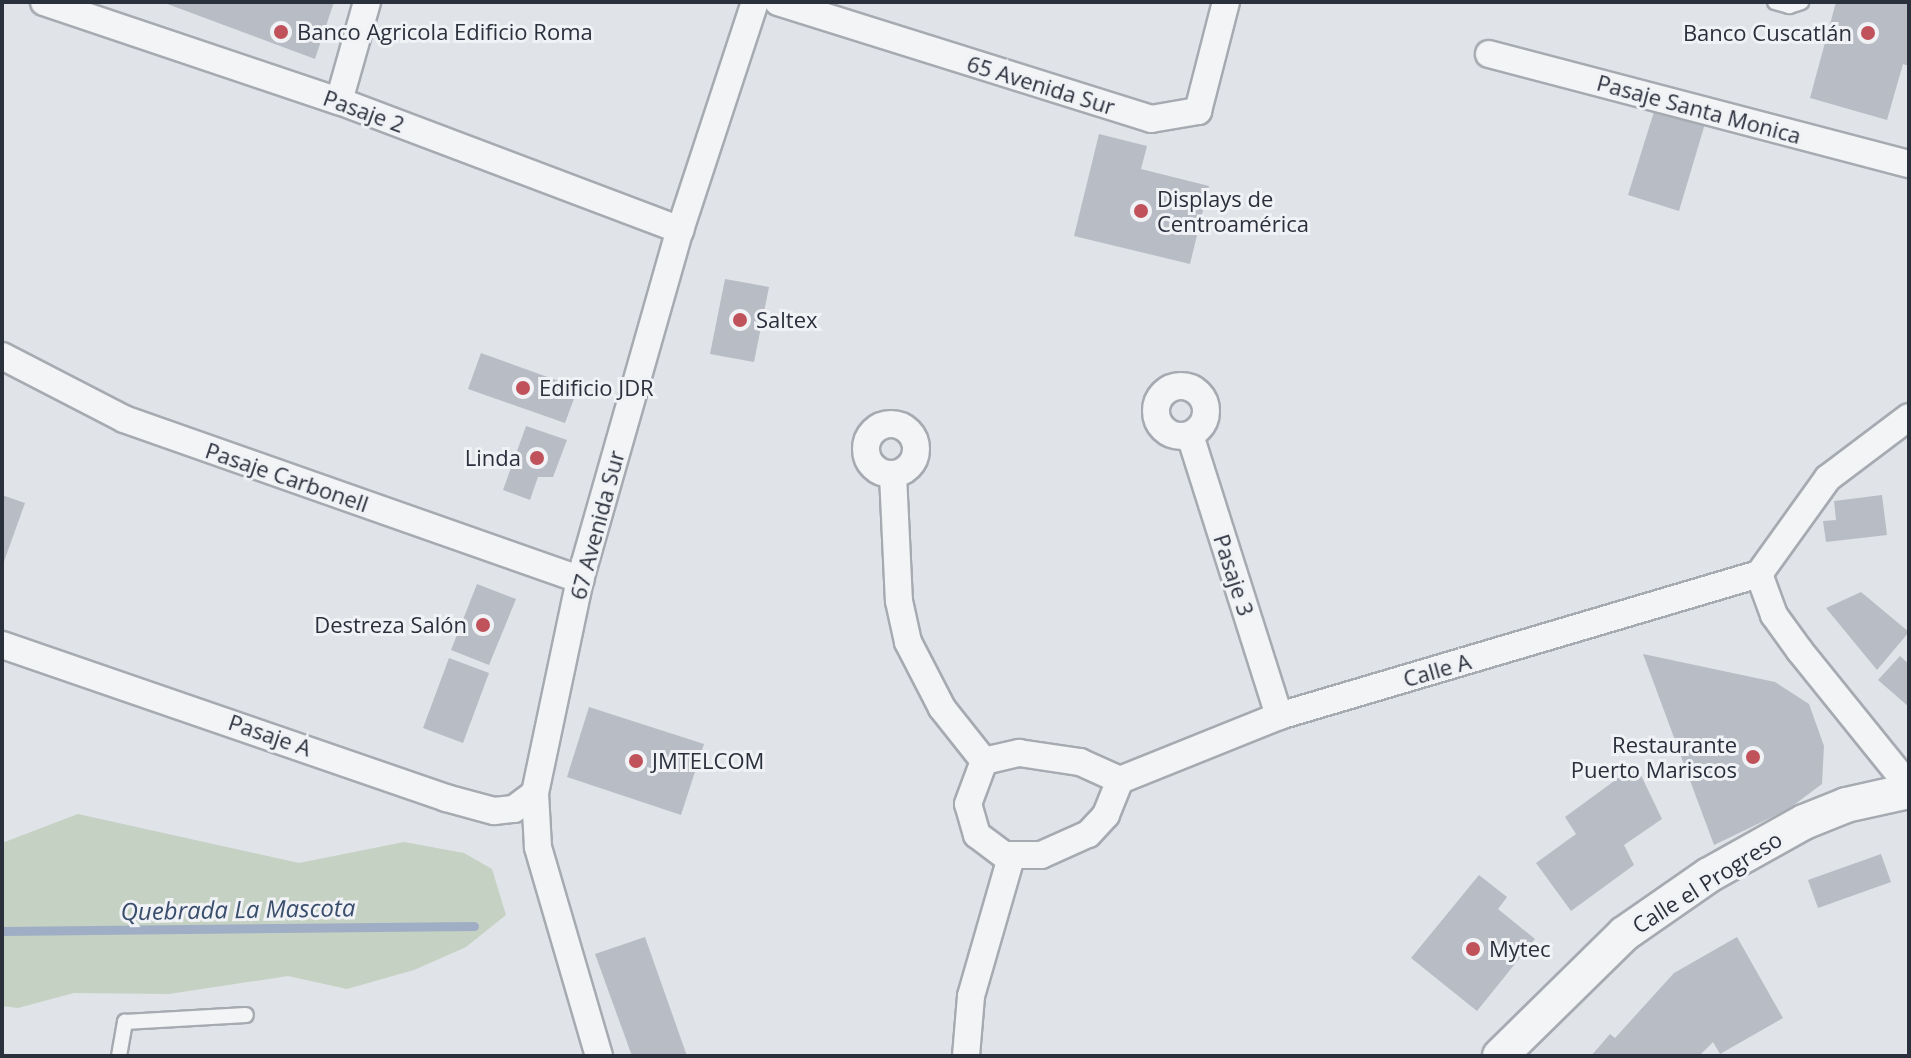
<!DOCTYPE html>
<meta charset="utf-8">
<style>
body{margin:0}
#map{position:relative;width:1911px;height:1058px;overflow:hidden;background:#e0e3e8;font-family:"Open Sans",sans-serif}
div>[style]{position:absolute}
.green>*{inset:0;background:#c5d1c2}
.stream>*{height:9px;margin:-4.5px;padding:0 4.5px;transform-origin:4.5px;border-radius:4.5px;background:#9faec4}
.building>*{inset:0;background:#b8bcc4}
.roads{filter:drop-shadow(2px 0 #a6aab1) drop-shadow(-2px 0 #a6aab1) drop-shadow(0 2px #a6aab1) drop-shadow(0 -2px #a6aab1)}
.service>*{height:14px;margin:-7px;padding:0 7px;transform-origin:7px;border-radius:7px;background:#f3f4f6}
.minor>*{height:26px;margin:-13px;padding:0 13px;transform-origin:13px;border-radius:13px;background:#f3f4f6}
.minor>.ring{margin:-13px;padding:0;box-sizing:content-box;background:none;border:26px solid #f3f4f6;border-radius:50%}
.tertiary>*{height:34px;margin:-17px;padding:0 17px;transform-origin:17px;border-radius:17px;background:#f3f4f6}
.dots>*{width:22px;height:22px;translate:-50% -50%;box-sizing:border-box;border:4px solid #f0f2f5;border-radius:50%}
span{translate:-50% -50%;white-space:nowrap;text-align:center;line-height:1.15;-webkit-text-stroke:6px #f0f2f5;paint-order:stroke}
.poi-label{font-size:22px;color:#2b303d}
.left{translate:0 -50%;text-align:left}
.right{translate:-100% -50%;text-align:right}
.street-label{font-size:22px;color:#2b303d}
.water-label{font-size:24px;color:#394d6d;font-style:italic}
.frame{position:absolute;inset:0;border:4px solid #2b303d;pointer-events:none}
</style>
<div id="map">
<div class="green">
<div style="clip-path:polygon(78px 814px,299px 863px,404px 842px,464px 853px,492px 869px,506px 915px,466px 947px,414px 970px,347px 989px,288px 976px,169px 994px,74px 993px,18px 1008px,2px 1006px,2px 843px)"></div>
</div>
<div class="stream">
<div style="left:2px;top:931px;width:472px;rotate:-0.6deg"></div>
</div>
<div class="building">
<div style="clip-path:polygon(162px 2px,334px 2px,315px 59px)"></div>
<div style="clip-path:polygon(1836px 2px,1909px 2px,1909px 66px,1903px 64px,1887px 120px,1810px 98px)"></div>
<div style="clip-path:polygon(1657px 102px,1707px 117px,1679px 211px,1628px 195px)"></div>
<div style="clip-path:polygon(1099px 134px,1147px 146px,1141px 169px,1209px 186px,1190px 264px,1074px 236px)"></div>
<div style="clip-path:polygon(725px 279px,769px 287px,754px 362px,710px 354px)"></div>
<div style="clip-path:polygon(481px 353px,578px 388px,565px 423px,468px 389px)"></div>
<div style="clip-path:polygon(526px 426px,567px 440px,553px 477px,538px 477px,530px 500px,503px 490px)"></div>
<div style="clip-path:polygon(2px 495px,25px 503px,2px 567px)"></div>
<div style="clip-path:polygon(1882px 495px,1887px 535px,1826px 542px,1823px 521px,1836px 520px,1834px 501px)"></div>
<div style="clip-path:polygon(477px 584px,516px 599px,489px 665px,451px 650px)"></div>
<div style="clip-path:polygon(1861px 592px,1909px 632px,1877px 670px,1826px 608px)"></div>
<div style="clip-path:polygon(1643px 654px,1775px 682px,1809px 704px,1824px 746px,1822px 784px,1787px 810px,1714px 845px)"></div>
<div style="clip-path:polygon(1900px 656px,1909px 664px,1909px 707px,1878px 680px)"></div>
<div style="clip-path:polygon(449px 658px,489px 673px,463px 743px,423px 728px)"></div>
<div style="clip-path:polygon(589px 707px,704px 744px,681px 815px,567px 777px)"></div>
<div style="clip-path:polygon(1636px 765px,1662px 819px,1624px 845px,1634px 865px,1571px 911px,1536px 863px,1576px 834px,1565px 817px)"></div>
<div style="clip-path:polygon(1881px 854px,1891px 882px,1818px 908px,1808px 880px)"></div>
<div style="clip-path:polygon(1479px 875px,1507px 897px,1498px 909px,1535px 939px,1477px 1011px,1411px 958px)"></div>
<div style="clip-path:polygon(645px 937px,687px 1056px,632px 1056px,595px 954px)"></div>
<div style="clip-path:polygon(1737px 937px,1783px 1018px,1720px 1054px,1713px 1042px,1699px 1056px,1591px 1056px,1610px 1034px,1615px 1038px,1674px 973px)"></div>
</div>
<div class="roads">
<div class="service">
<div style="left:1775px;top:2px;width:15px;rotate:16deg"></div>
<div style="left:1789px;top:6px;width:13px;rotate:-18deg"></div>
<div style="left:119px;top:1056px;width:35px;rotate:-80deg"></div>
<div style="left:125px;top:1022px;width:121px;rotate:-3.3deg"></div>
</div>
<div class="minor">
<div style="left:44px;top:2px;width:311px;rotate:18.6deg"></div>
<div style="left:339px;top:101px;width:365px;rotate:20.7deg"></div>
<div style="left:778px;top:2px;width:391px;rotate:17.4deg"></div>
<div style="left:1151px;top:119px;width:48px;rotate:-9.7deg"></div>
<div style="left:1198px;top:111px;width:113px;rotate:-75.6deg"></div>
<div style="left:1489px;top:54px;width:434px;rotate:14.7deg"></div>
<div style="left:339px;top:101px;width:103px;rotate:-74.2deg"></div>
<div style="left:2px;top:356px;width:137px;rotate:27.3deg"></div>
<div style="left:124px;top:419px;width:484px;rotate:19.4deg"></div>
<div class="ring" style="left:1156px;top:386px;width:24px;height:24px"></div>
<div class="ring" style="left:866px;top:424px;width:24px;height:24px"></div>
<div style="left:1190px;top:435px;width:295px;rotate:72.4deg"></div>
<div style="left:893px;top:475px;width:126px;rotate:87.3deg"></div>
<div style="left:899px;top:601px;width:42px;rotate:77.6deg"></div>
<div style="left:908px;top:642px;width:74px;rotate:62.7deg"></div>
<div style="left:942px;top:708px;width:68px;rotate:51.6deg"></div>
<div style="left:1759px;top:574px;width:44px;rotate:69.9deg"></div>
<div style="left:1774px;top:615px;width:44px;rotate:54.2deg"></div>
<div style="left:1800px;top:651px;width:174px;rotate:51.1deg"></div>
<div style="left:1759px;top:574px;width:118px;rotate:-54.3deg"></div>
<div style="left:1828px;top:478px;width:101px;rotate:-37deg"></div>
<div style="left:2px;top:645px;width:470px;rotate:19deg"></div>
<div style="left:446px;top:798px;width:50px;rotate:15.2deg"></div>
<div style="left:494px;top:811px;width:20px;rotate:-6deg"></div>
<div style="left:514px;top:809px;width:26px;rotate:-37deg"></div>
<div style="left:1019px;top:753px;width:62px;rotate:8.4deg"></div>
<div style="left:1080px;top:762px;width:44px;rotate:24.2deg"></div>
<div style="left:1120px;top:780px;width:38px;rotate:112deg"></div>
<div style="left:1106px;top:815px;width:26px;rotate:133deg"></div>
<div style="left:1088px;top:834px;width:51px;rotate:155.9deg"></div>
<div style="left:1041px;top:855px;width:37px;rotate:180deg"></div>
<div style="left:1004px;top:855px;width:34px;rotate:-143deg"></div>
<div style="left:977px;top:835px;width:32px;rotate:-106deg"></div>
<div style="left:968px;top:804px;width:46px;rotate:-69.6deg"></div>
<div style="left:984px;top:761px;width:36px;rotate:-13deg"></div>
<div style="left:1120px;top:780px;width:171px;rotate:-21.9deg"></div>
<div style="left:1279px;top:716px;width:501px;rotate:-16.48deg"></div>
<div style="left:599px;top:1056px;width:218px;rotate:-106.3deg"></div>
<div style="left:538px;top:847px;width:54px;rotate:-93.2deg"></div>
<div style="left:535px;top:793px;width:218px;rotate:-78.1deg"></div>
<div style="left:580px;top:580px;width:364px;rotate:-74.1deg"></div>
<div style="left:680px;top:230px;width:240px;rotate:-71.8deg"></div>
<div style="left:966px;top:1056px;width:60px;rotate:-85.2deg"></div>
<div style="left:971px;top:996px;width:145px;rotate:-73.9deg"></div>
</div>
<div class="tertiary">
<div style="left:1500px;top:1056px;width:174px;rotate:-44.5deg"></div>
<div style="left:1624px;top:934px;width:103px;rotate:-34.8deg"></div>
<div style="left:1709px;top:875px;width:109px;rotate:-29.2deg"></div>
<div style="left:1804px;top:822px;width:45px;rotate:-22deg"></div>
<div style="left:1846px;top:805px;width:65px;rotate:-12.5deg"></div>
</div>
</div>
<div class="dots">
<div style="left:281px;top:32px;background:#bf525b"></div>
<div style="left:1868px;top:33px;background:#bf525b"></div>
<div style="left:1141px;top:211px;background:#bf525b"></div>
<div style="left:740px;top:320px;background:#bf525b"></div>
<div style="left:523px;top:388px;background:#bf525b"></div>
<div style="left:537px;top:458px;background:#bf525b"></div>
<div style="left:483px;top:625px;background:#bf525b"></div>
<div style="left:1753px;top:757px;background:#bf525b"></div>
<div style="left:636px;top:761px;background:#bf525b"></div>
<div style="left:1473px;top:949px;background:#bf525b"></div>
</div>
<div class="poi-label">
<span class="left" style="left:297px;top:32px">Banco Agricola Edificio Roma</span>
<span class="right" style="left:1852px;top:33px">Banco Cuscatlán</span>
<span class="left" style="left:1157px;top:211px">Displays de<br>Centroamérica</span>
<span class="left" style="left:756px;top:320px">Saltex</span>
<span class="left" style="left:539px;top:388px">Edificio JDR</span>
<span class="right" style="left:521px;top:458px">Linda</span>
<span class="right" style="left:467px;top:625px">Destreza Salón</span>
<span class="right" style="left:1737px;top:757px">Restaurante<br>Puerto Mariscos</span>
<span class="left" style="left:652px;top:761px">JMTELCOM</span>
<span class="left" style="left:1489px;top:949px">Mytec</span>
</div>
<div class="street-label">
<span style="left:1041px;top:85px;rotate:17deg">65 Avenida Sur</span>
<span style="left:1699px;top:109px;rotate:15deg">Pasaje Santa Monica</span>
<span style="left:364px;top:111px;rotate:20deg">Pasaje 2</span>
<span style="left:287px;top:477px;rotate:19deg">Pasaje Carbonell</span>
<span style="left:597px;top:525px;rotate:-75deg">67 Avenida Sur</span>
<span style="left:1234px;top:575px;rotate:72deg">Pasaje 3</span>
<span style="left:1437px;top:670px;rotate:-16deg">Calle A</span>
<span style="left:270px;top:735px;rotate:19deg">Pasaje A</span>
<span style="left:1707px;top:882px;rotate:-32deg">Calle el Progreso</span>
</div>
<div class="water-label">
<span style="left:238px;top:909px;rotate:-1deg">Quebrada La Mascota</span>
</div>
<div class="frame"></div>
</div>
